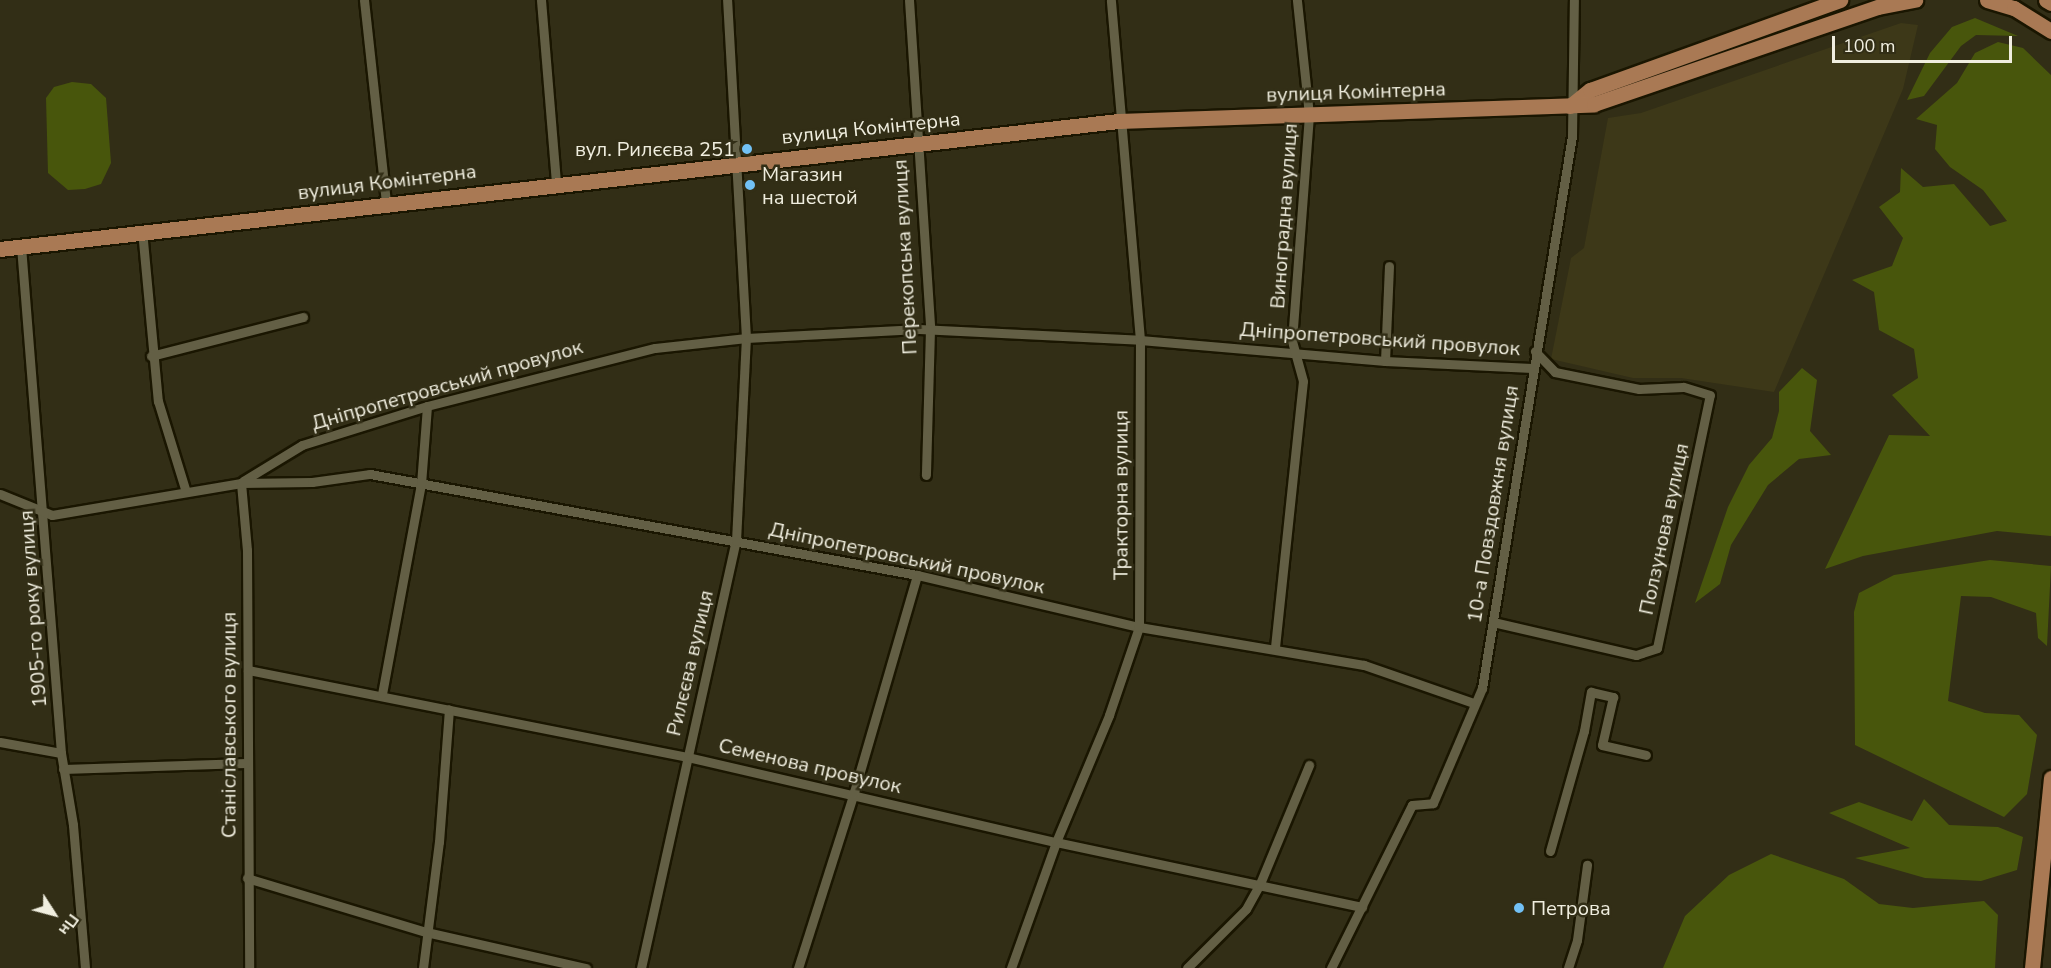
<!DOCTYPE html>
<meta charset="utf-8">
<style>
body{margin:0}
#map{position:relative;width:2051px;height:968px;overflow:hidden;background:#322e16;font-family:"Nunito Sans",sans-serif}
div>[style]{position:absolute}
.built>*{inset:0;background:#3d3818}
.green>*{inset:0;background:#48560c}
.roads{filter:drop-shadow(2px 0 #1a1601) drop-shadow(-2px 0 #1a1601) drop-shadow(0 2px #1a1601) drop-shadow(0 -2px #1a1601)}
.minor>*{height:9px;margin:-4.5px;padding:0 4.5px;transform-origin:4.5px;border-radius:4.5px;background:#635f45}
.primary>*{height:15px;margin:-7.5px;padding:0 7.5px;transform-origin:7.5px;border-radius:7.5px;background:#a97954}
.dots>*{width:16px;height:16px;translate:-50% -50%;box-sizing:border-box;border:3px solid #322e16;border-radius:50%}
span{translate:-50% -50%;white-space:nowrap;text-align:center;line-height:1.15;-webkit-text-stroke:5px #322e16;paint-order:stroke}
.street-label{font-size:20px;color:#f0eedf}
.poi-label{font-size:20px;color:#f0eedf}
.right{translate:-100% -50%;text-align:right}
.left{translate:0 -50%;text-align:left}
.north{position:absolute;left:24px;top:884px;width:60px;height:60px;-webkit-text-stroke:4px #322e16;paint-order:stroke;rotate:126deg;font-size:16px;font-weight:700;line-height:24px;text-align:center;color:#f0eedf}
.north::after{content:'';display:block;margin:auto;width:21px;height:27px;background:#f0eedf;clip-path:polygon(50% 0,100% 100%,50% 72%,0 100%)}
.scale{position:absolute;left:1832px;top:36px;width:180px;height:27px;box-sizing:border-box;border:3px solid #f0eedf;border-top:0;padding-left:8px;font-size:18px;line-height:21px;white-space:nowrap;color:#f0eedf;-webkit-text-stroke:4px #322e16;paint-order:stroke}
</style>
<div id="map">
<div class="built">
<div style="clip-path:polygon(1901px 23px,1918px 25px,1903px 89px,1774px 392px,1681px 378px,1633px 378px,1551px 359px,1571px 258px,1584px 248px,1608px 118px,1641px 113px)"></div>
</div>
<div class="green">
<div style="clip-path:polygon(1975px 18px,2018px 36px,1976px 35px,1961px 46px,1924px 96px,1907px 100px,1930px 53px,1952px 27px)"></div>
<div style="clip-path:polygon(1998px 42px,2023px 48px,2051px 75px,2051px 536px,1997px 531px,1863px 556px,1825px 569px,1889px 435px,1930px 436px,1892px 395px,1918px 378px,1914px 349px,1879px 330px,1874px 292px,1852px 280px,1892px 266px,1903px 238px,1879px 207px,1900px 192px,1901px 168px,1923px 187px,1954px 184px,1990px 226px,2007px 221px,1983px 190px,1950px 167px,1935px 149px,1937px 125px,1916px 119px,1957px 83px,1975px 53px)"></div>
<div style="clip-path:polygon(72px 82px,91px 84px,106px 98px,111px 163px,101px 184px,85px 189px,68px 190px,48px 173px,46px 98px,54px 87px)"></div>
<div style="clip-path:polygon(1802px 368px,1817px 380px,1810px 431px,1831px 455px,1799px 459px,1768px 485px,1731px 545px,1720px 584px,1695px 603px,1728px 507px,1749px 465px,1772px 438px,1779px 411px,1779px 392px)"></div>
<div style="clip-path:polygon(1990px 560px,2051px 566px,2047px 646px,2038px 638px,2036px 613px,1991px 597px,1961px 596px,1948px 701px,1985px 713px,2019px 715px,2037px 735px,2027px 794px,2004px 817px,1855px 745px,1854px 612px,1859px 593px,1894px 575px)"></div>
<div style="clip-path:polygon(1924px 799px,1949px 825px,1998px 827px,2023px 837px,2017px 870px,1981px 881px,1925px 878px,1855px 858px,1910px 848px,1829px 813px,1859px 802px,1912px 821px)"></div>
<div style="clip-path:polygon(1771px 854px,1844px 879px,1879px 904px,1913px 908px,1984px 901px,1998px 915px,1995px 968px,1663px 968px,1685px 916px,1729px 875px)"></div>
</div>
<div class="roads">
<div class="minor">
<div style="left:364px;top:0;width:204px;rotate:83.8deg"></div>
<div style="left:541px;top:0;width:184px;rotate:85.3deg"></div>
<div style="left:909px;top:0;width:330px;rotate:86.3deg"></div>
<div style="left:930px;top:329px;width:146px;rotate:91.6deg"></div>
<div style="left:142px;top:230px;width:172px;rotate:84.7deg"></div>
<div style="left:158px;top:401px;width:95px;rotate:72.9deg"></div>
<div style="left:21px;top:246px;width:509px;rotate:85.49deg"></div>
<div style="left:61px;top:753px;width:73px;rotate:80.5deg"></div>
<div style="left:73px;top:825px;width:144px;rotate:85.2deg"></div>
<div style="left:151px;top:356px;width:157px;rotate:-14.4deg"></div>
<div style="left:1385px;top:361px;width:95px;rotate:-87.6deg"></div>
<div style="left:243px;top:481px;width:69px;rotate:-31.4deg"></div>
<div style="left:302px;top:445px;width:131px;rotate:-17.3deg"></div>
<div style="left:427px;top:406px;width:235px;rotate:-14.3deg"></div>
<div style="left:655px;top:348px;width:92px;rotate:-6.3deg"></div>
<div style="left:746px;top:338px;width:173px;rotate:-3deg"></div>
<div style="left:919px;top:329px;width:221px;rotate:2.8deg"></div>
<div style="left:1140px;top:340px;width:246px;rotate:4.9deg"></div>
<div style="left:1385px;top:361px;width:147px;rotate:2.7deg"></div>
<div style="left:241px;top:483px;width:67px;rotate:84.9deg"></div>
<div style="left:247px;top:550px;width:418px;rotate:89.7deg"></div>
<div style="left:0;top:494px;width:56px;rotate:22deg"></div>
<div style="left:52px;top:515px;width:192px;rotate:-9.6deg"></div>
<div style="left:241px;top:483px;width:71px;rotate:-0.8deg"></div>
<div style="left:312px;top:482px;width:59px;rotate:-7.9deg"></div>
<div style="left:370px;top:474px;width:556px;rotate:10.46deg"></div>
<div style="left:917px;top:575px;width:228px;rotate:13.2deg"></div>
<div style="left:1139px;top:627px;width:228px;rotate:9.6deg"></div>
<div style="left:1364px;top:665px;width:116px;rotate:19.1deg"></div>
<div style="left:1493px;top:622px;width:147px;rotate:13deg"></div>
<div style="left:1636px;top:655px;width:22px;rotate:-18deg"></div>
<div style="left:1657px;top:648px;width:258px;rotate:-78.2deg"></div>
<div style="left:1710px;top:395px;width:28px;rotate:-163deg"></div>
<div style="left:1683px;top:387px;width:44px;rotate:177.4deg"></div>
<div style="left:1639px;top:389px;width:86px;rotate:-168.6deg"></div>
<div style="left:1555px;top:372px;width:29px;rotate:-134deg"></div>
<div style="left:1275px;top:647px;width:267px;rotate:-84deg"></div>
<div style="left:1303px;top:381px;width:41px;rotate:-105.4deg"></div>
<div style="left:1292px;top:341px;width:227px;rotate:-85.7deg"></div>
<div style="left:1309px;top:115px;width:116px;rotate:-96deg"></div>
<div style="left:248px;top:670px;width:448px;rotate:11.2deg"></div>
<div style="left:687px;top:757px;width:379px;rotate:13deg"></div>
<div style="left:1056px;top:842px;width:313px;rotate:12deg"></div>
<div style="left:382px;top:694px;width:214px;rotate:-79.5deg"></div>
<div style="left:421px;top:484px;width:78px;rotate:-85.6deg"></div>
<div style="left:0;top:742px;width:62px;rotate:10.2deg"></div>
<div style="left:63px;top:769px;width:183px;rotate:-1.9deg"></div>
<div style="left:1550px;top:851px;width:125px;rotate:-74.2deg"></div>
<div style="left:1584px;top:731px;width:40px;rotate:-80deg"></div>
<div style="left:1591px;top:692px;width:23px;rotate:13deg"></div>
<div style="left:1613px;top:697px;width:49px;rotate:102.9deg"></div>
<div style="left:1602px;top:745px;width:45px;rotate:12.8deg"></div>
<div style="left:247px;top:878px;width:187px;rotate:16.8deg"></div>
<div style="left:426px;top:932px;width:164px;rotate:12.7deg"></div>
<div style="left:423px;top:968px;width:127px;rotate:-82.8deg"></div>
<div style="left:439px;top:842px;width:133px;rotate:-85.7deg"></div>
<div style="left:641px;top:968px;width:437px;rotate:-77.5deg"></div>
<div style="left:736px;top:541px;width:203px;rotate:-87.2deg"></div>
<div style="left:746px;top:338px;width:339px;rotate:-93.2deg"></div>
<div style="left:798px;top:968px;width:185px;rotate:-72.3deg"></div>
<div style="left:854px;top:792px;width:226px;rotate:-73.8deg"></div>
<div style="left:1011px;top:968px;width:134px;rotate:-70.3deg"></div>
<div style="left:1056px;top:842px;width:138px;rotate:-67.3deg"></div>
<div style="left:1109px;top:715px;width:93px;rotate:-71.2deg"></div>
<div style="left:1139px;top:627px;width:287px;rotate:-89.8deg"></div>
<div style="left:1140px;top:340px;width:341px;rotate:-94.9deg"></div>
<div style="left:1187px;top:968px;width:83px;rotate:-45deg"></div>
<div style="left:1246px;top:909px;width:26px;rotate:-61deg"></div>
<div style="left:1259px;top:886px;width:131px;rotate:-67.5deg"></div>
<div style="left:1331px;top:968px;width:182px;rotate:-63.6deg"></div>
<div style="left:1412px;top:805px;width:21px;rotate:-5deg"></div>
<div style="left:1433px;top:803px;width:125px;rotate:-66.9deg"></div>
<div style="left:1482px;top:688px;width:559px;rotate:-80.74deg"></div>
<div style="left:1572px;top:136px;width:136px;rotate:-89.2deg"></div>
<div style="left:1568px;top:968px;width:29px;rotate:-72deg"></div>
<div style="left:1577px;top:940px;width:76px;rotate:-82.4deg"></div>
</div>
<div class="primary">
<div style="left:1987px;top:0;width:28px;rotate:17deg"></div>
<div style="left:2014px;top:8px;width:44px;rotate:31.9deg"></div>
<div style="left:2046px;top:0;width:6px;rotate:31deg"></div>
<div style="left:1570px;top:106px;width:26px;rotate:-39deg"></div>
<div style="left:1590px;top:90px;width:266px;rotate:-19.8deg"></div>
<div style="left:0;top:249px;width:1126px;rotate:-6.53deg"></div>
<div style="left:1119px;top:121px;width:475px;rotate:-2deg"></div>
<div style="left:1594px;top:104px;width:300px;rotate:-18.9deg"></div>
<div style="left:1878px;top:7px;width:38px;rotate:-11deg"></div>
<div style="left:2032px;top:968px;width:191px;rotate:-84.3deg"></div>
</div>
</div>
<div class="dots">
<div style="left:747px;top:149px;background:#72c1f5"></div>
<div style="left:750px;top:185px;background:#72c1f5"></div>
<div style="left:1519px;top:908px;background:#72c1f5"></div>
</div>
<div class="street-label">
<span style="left:1356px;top:92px;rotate:-2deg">вулиця Комінтерна</span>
<span style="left:871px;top:128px;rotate:-6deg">вулиця Комінтерна</span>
<span style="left:387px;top:182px;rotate:-7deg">вулиця Комінтерна</span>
<span style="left:1284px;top:216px;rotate:-86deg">Виноградна вулиця</span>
<span style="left:905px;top:257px;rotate:-93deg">Перекопська вулиця</span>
<span style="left:1380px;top:339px;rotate:4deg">Дніпропетровський провулок</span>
<span style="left:447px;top:385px;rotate:-16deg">Дніпропетровський провулок</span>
<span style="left:1121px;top:495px;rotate:-90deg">Тракторна вулиця</span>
<span style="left:1493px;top:504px;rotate:-81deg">10-а Повздовжня вулиця</span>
<span style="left:1664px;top:529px;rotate:-78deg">Ползунова вулиця</span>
<span style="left:907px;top:558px;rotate:12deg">Дніпропетровський провулок</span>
<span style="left:33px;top:609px;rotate:-94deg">1905-го року вулиця</span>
<span style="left:690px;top:663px;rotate:-77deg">Рилєєва вулиця</span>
<span style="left:229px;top:725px;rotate:-90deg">Станіславського вулиця</span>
<span style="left:810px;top:766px;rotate:13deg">Семенова провулок</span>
</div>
<div class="poi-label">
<span class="right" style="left:735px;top:149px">вул. Рилєєва 251</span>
<span class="left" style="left:762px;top:186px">Магазин<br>на шестой</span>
<span class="left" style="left:1531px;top:908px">Петрова</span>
</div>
<div class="north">Пн</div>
<div class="scale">100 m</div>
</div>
